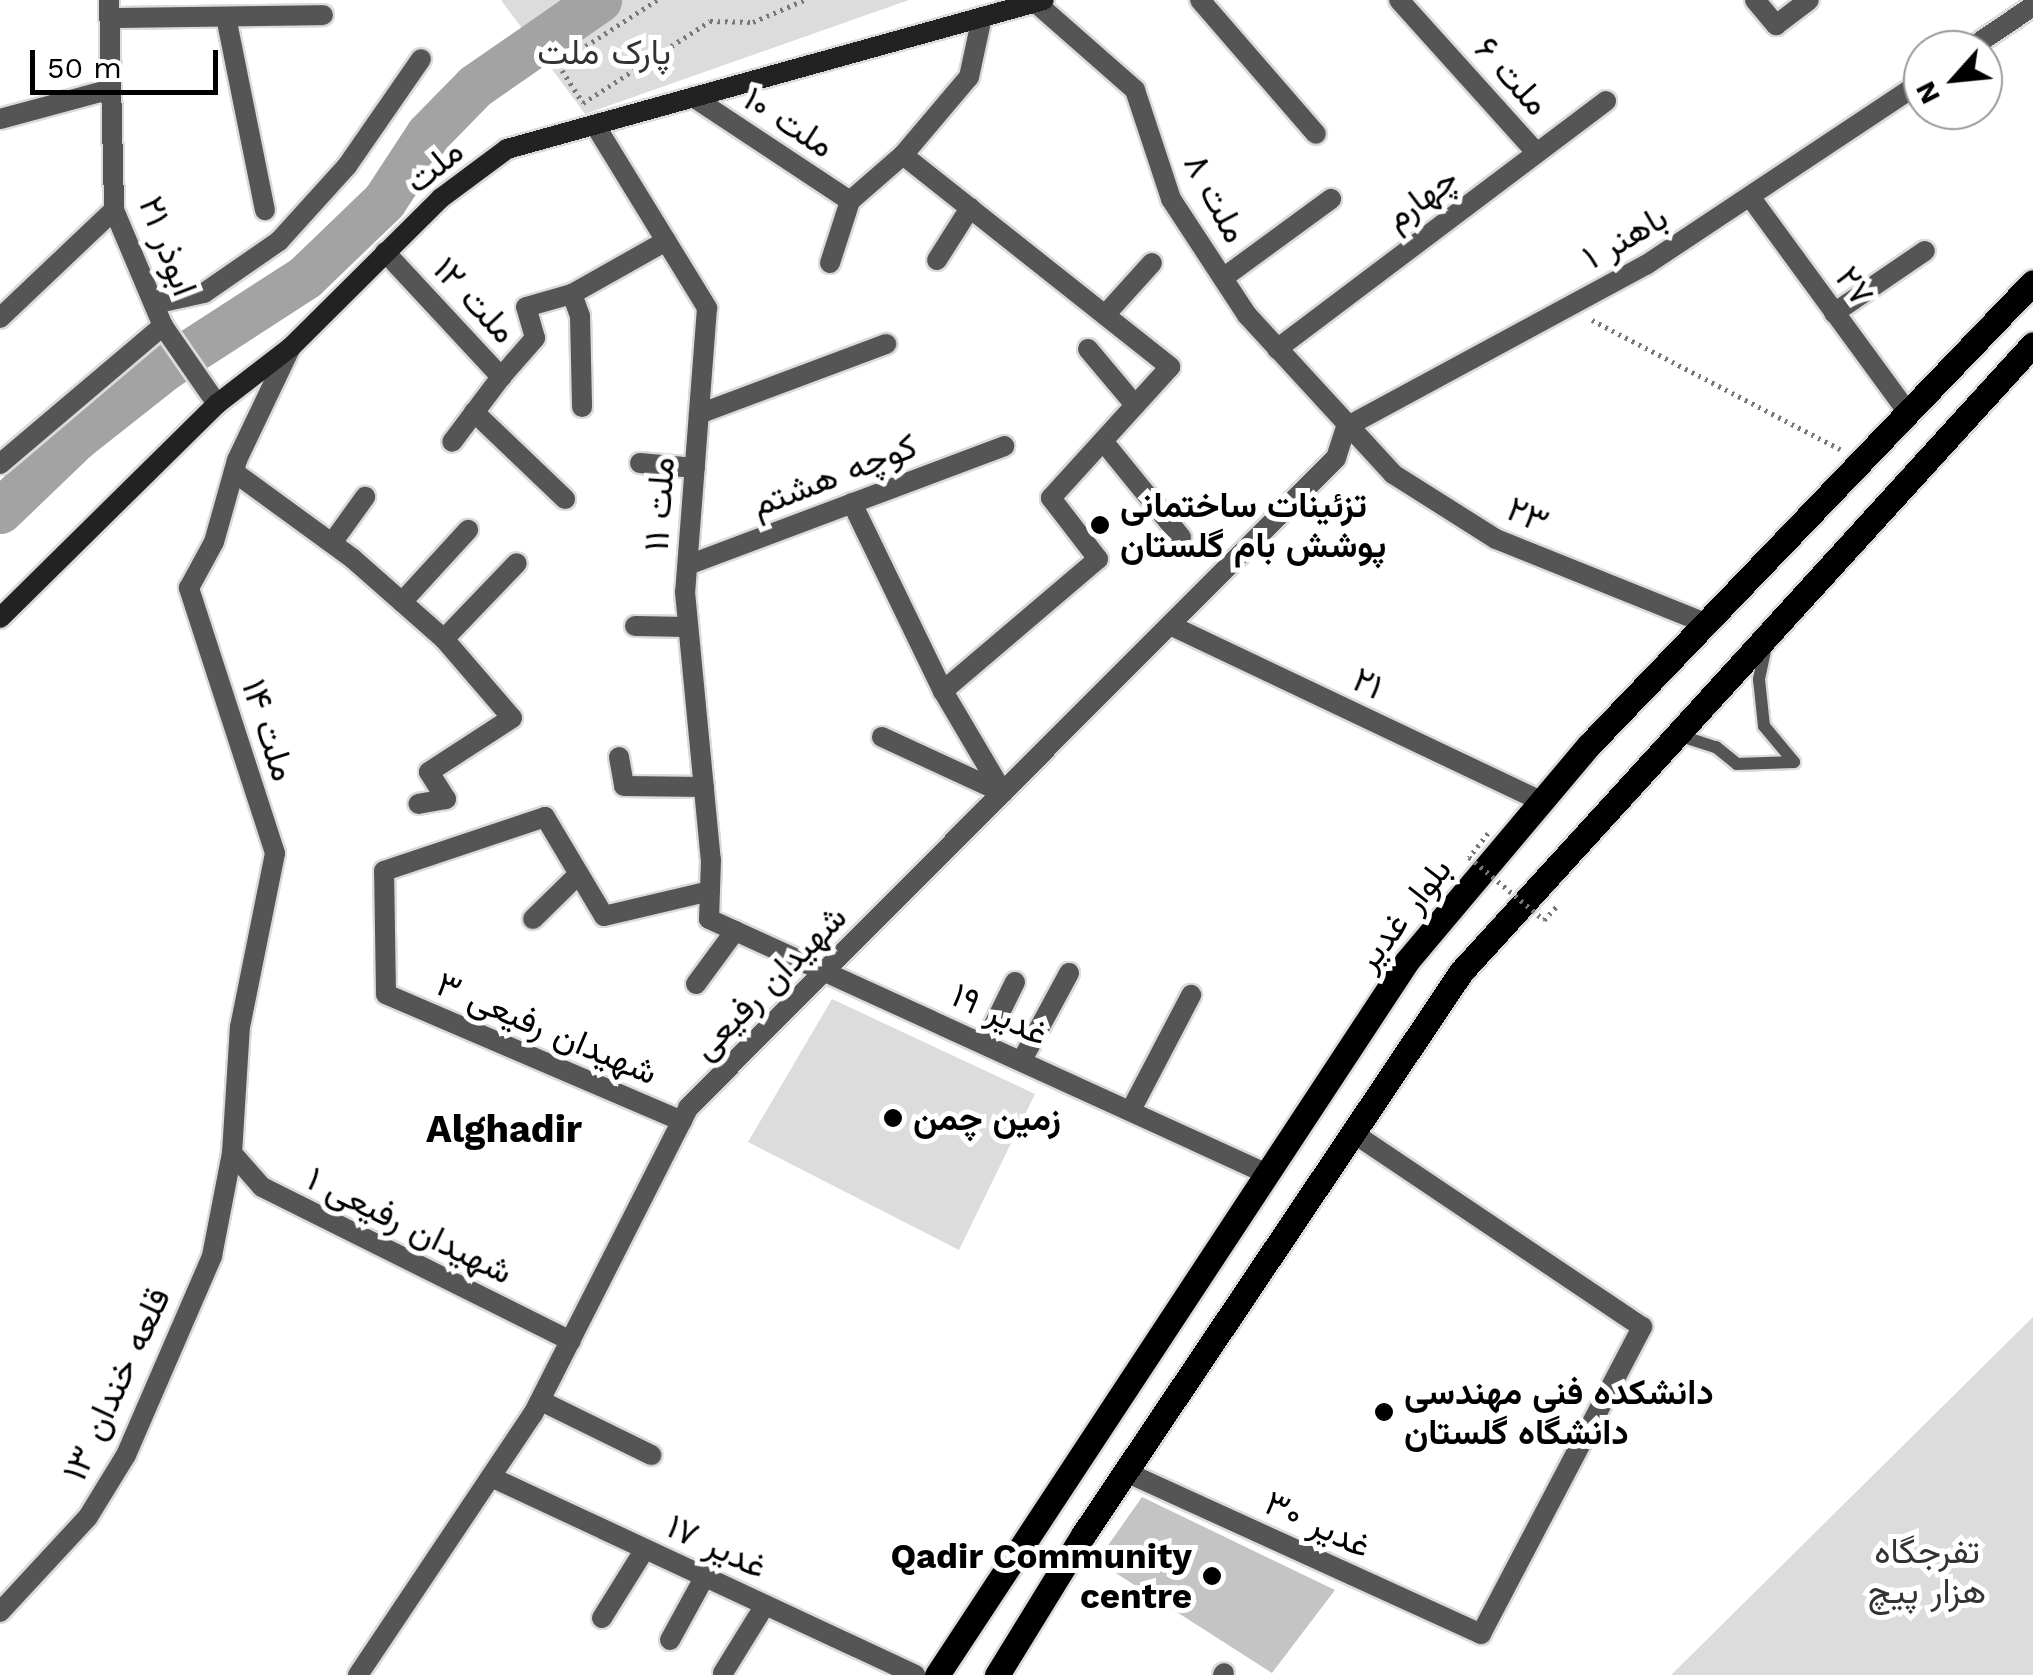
<!DOCTYPE html>
<meta charset="utf-8">
<style>
body{margin:0}
#map{position:relative;width:2033px;height:1675px;overflow:hidden;background:#fff;font-family:"Work Sans",Vazirmatn,sans-serif}
div>[style]{position:absolute}
.green>*{inset:0;background:#dcdcdc}
.river>*{height:45px;margin:-22.5px;padding:0 22.5px;transform-origin:22.5px;border-radius:22.5px;background:#a3a3a3}
.building>*{inset:0;background:#c4c4c4}
.path>*{height:5px;margin-top:-2.5px;transform-origin:0;background:repeating-linear-gradient(90deg,#777 0 2.5px,transparent 0 7.5px)}
.roads{filter:drop-shadow(2px 0 #dbdbdb) drop-shadow(-2px 0 #dbdbdb) drop-shadow(0 2px #dbdbdb) drop-shadow(0 -2px #dbdbdb)}
.service>*{height:12px;margin:-6px;padding:0 6px;transform-origin:6px;border-radius:6px;background:#555}
.minor>*{height:20px;margin:-10px;padding:0 10px;transform-origin:10px;border-radius:10px;background:#555}
.secondary>*{height:20px;margin:-10px;padding:0 10px;transform-origin:10px;border-radius:10px;background:#222}
.primary>*{height:25px;margin:-12.5px;padding:0 12.5px;transform-origin:12.5px;border-radius:12.5px;background:#000}
.path-bridge>*{height:5px;margin-top:-2.5px;transform-origin:0;background:repeating-linear-gradient(90deg,#777 0 2.5px,transparent 0 7.5px)}
.dots>*{width:28px;height:28px;translate:-50% -50%;box-sizing:border-box;border:5px solid #fff;border-radius:50%}
span{translate:-50% -50%;white-space:nowrap;text-align:center;line-height:1.15;-webkit-text-stroke:10px #fff;paint-order:stroke}
.park-label{font-size:35px;color:#333}
.street-label{font-size:35px;color:#000}
.poi-label{font-size:35px;color:#000;font-weight:700}
.left{translate:0 -50%;text-align:left}
.right{translate:-100% -50%;text-align:right}
.neighbourhood-label{font-size:38px;color:#000;font-weight:700}
.north{position:absolute;left:1903px;top:30px;width:100px;height:100px;box-sizing:border-box;background:#fff;border:2px solid #999;border-radius:50%;rotate:243deg;font-size:28px;font-weight:700;line-height:40px;text-align:center;color:#000}
.north::after{content:'';display:block;margin:auto;width:35px;height:45px;background:#000;clip-path:polygon(50% 0,100% 100%,50% 72%,0 100%)}
.scale{position:absolute;left:30px;top:50px;width:188px;height:45px;box-sizing:border-box;border:5px solid #000;border-top:0;padding-left:12px;font-size:30px;line-height:35px;white-space:nowrap;color:#000;-webkit-text-stroke:8px #fff;paint-order:stroke}
</style>
<div id="map">
<div class="green">
<div style="clip-path:polygon(501px 0,909px 0,585px 114px)"></div>
<div style="clip-path:polygon(832px 999px,1035px 1094px,959px 1250px,748px 1142px)"></div>
<div style="clip-path:polygon(2033px 1317px,2033px 1675px,1671px 1675px)"></div>
</div>
<div class="river">
<div style="left:0;top:511px;width:105px;rotate:-43.8deg"></div>
<div style="left:76px;top:438px;width:115px;rotate:-38.3deg"></div>
<div style="left:166px;top:367px;width:166px;rotate:-32.9deg"></div>
<div style="left:305px;top:277px;width:110px;rotate:-43.9deg"></div>
<div style="left:384px;top:201px;width:80px;rotate:-56.7deg"></div>
<div style="left:428px;top:134px;width:67px;rotate:-45.6deg"></div>
<div style="left:475px;top:86px;width:151px;rotate:-34.7deg"></div>
</div>
<div class="building">
<div style="clip-path:polygon(1142px 1497px,1335px 1590px,1272px 1673px,1097px 1561px)"></div>
</div>
<div class="path">
<div style="left:657px;top:0;width:118px;rotate:147.1deg"></div>
<div style="left:558px;top:64px;width:46px;rotate:57.3deg"></div>
<div style="left:583px;top:103px;width:151px;rotate:-32.8deg"></div>
<div style="left:710px;top:21px;width:43px;rotate:1.3deg"></div>
<div style="left:753px;top:22px;width:56px;rotate:-23.3deg"></div>
<div style="left:1592px;top:320px;width:280px;rotate:27.5deg"></div>
</div>
<div class="roads">
<div class="service">
<div style="left:1678px;top:735px;width:40px;rotate:18deg"></div>
<div style="left:1716px;top:747px;width:27px;rotate:39deg"></div>
<div style="left:1737px;top:764px;width:57px;rotate:-2deg"></div>
<div style="left:1794px;top:762px;width:47px;rotate:-129.8deg"></div>
<div style="left:1764px;top:726px;width:47px;rotate:-96.1deg"></div>
<div style="left:1759px;top:679px;width:34px;rotate:-78deg"></div>
</div>
<div class="minor">
<div style="left:109px;top:0;width:210px;rotate:88.6deg"></div>
<div style="left:114px;top:210px;width:126px;rotate:67.1deg"></div>
<div style="left:163px;top:326px;width:95px;rotate:55.3deg"></div>
<div style="left:1200px;top:0;width:177px;rotate:49.1deg"></div>
<div style="left:1399px;top:0;width:205px;rotate:48deg"></div>
<div style="left:1755px;top:0;width:33px;rotate:50deg"></div>
<div style="left:1776px;top:25px;width:41px;rotate:-37.1deg"></div>
<div style="left:1035px;top:2px;width:133px;rotate:41.3deg"></div>
<div style="left:1135px;top:90px;width:115px;rotate:71.7deg"></div>
<div style="left:1171px;top:199px;width:139px;rotate:56.8deg"></div>
<div style="left:1247px;top:315px;width:216px;rotate:47.4deg"></div>
<div style="left:1393px;top:474px;width:122px;rotate:32.3deg"></div>
<div style="left:1496px;top:539px;width:227px;rotate:21.9deg"></div>
<div style="left:226px;top:17px;width:197px;rotate:78.6deg"></div>
<div style="left:110px;top:18px;width:213px;rotate:-0.8deg"></div>
<div style="left:1968px;top:50px;width:78px;rotate:-34.1deg"></div>
<div style="left:693px;top:97px;width:188px;rotate:33.5deg"></div>
<div style="left:0;top:119px;width:115px;rotate:-15.1deg"></div>
<div style="left:595px;top:125px;width:215px;rotate:58.5deg"></div>
<div style="left:707px;top:308px;width:285px;rotate:94.4deg"></div>
<div style="left:685px;top:592px;width:269px;rotate:84.5deg"></div>
<div style="left:711px;top:860px;width:59px;rotate:91.9deg"></div>
<div style="left:709px;top:919px;width:609px;rotate:24.55deg"></div>
<div style="left:903px;top:155px;width:341px;rotate:38.4deg"></div>
<div style="left:1170px;top:367px;width:177px;rotate:132.3deg"></div>
<div style="left:1051px;top:498px;width:77px;rotate:52.4deg"></div>
<div style="left:1098px;top:559px;width:204px;rotate:139.6deg"></div>
<div style="left:1751px;top:198px;width:264px;rotate:53.8deg"></div>
<div style="left:385px;top:252px;width:171px;rotate:47.1deg"></div>
<div style="left:501px;top:377px;width:81px;rotate:127deg"></div>
<div style="left:937px;top:260px;width:62px;rotate:-57.6deg"></div>
<div style="left:830px;top:263px;width:65px;rotate:-72.1deg"></div>
<div style="left:850px;top:201px;width:70px;rotate:-41deg"></div>
<div style="left:903px;top:155px;width:102px;rotate:-49.8deg"></div>
<div style="left:969px;top:77px;width:61px;rotate:-77.8deg"></div>
<div style="left:1223px;top:278px;width:134px;rotate:-36.2deg"></div>
<div style="left:572px;top:294px;width:23px;rotate:70deg"></div>
<div style="left:580px;top:316px;width:91px;rotate:88.7deg"></div>
<div style="left:154px;top:304px;width:51px;rotate:-12.4deg"></div>
<div style="left:204px;top:293px;width:91px;rotate:-34.7deg"></div>
<div style="left:279px;top:241px;width:101px;rotate:-47.8deg"></div>
<div style="left:347px;top:166px;width:130px;rotate:-55.3deg"></div>
<div style="left:1834px;top:313px;width:110px;rotate:-34.3deg"></div>
<div style="left:1105px;top:315px;width:70px;rotate:-47.9deg"></div>
<div style="left:0;top:318px;width:157px;rotate:-43.5deg"></div>
<div style="left:1088px;top:349px;width:73px;rotate:50deg"></div>
<div style="left:1277px;top:349px;width:412px;rotate:-37deg"></div>
<div style="left:501px;top:377px;width:52px;rotate:-48.9deg"></div>
<div style="left:535px;top:338px;width:32px;rotate:-106deg"></div>
<div style="left:526px;top:307px;width:48px;rotate:-15.8deg"></div>
<div style="left:572px;top:294px;width:108px;rotate:-29.4deg"></div>
<div style="left:474px;top:412px;width:126px;rotate:43.7deg"></div>
<div style="left:699px;top:414px;width:200px;rotate:-20.5deg"></div>
<div style="left:1346px;top:427px;width:341px;rotate:-28.4deg"></div>
<div style="left:1646px;top:265px;width:333px;rotate:-33.6deg"></div>
<div style="left:1103px;top:441px;width:124px;rotate:50.9deg"></div>
<div style="left:640px;top:463px;width:55px;rotate:5.2deg"></div>
<div style="left:0;top:464px;width:214px;rotate:-40.3deg"></div>
<div style="left:234px;top:472px;width:146px;rotate:36.1deg"></div>
<div style="left:352px;top:558px;width:123px;rotate:41.4deg"></div>
<div style="left:444px;top:639px;width:104px;rotate:49.3deg"></div>
<div style="left:512px;top:718px;width:99px;rotate:147deg"></div>
<div style="left:429px;top:772px;width:32px;rotate:58deg"></div>
<div style="left:446px;top:799px;width:28px;rotate:170deg"></div>
<div style="left:852px;top:503px;width:209px;rotate:64.2deg"></div>
<div style="left:943px;top:691px;width:118px;rotate:59.5deg"></div>
<div style="left:332px;top:543px;width:57px;rotate:-54.3deg"></div>
<div style="left:688px;top:565px;width:338px;rotate:-20.6deg"></div>
<div style="left:402px;top:602px;width:98px;rotate:-47.5deg"></div>
<div style="left:1170px;top:625px;width:408px;rotate:25.4deg"></div>
<div style="left:635px;top:626px;width:53px;rotate:1.1deg"></div>
<div style="left:444px;top:639px;width:105px;rotate:-46.2deg"></div>
<div style="left:882px;top:737px;width:133px;rotate:24.8deg"></div>
<div style="left:619px;top:757px;width:29px;rotate:80deg"></div>
<div style="left:624px;top:786px;width:80px;rotate:0.7deg"></div>
<div style="left:533px;top:919px;width:64px;rotate:-44.4deg"></div>
<div style="left:696px;top:984px;width:66px;rotate:-53.7deg"></div>
<div style="left:985px;top:1043px;width:68px;rotate:-63.8deg"></div>
<div style="left:1022px;top:1060px;width:99px;rotate:-61.6deg"></div>
<div style="left:1131px;top:1110px;width:130px;rotate:-62.4deg"></div>
<div style="left:682px;top:1121px;width:322px;rotate:-156.8deg"></div>
<div style="left:386px;top:994px;width:123px;rotate:-90.9deg"></div>
<div style="left:384px;top:871px;width:170px;rotate:-18.5deg"></div>
<div style="left:545px;top:817px;width:115px;rotate:59.2deg"></div>
<div style="left:604px;top:916px;width:109px;rotate:-13.3deg"></div>
<div style="left:232px;top:1153px;width:45px;rotate:48.6deg"></div>
<div style="left:262px;top:1187px;width:345px;rotate:26.5deg"></div>
<div style="left:541px;top:1401px;width:123px;rotate:26.1deg"></div>
<div style="left:1128px;top:1473px;width:388px;rotate:24.5deg"></div>
<div style="left:1481px;top:1634px;width:347px;rotate:-62.3deg"></div>
<div style="left:1642px;top:1327px;width:346px;rotate:-146.1deg"></div>
<div style="left:491px;top:1477px;width:468px;rotate:25deg"></div>
<div style="left:0;top:1612px;width:129px;rotate:-47.2deg"></div>
<div style="left:88px;top:1517px;width:73px;rotate:-58.5deg"></div>
<div style="left:126px;top:1455px;width:217px;rotate:-66.6deg"></div>
<div style="left:212px;top:1256px;width:105px;rotate:-79deg"></div>
<div style="left:232px;top:1153px;width:126px;rotate:-86.4deg"></div>
<div style="left:240px;top:1027px;width:177px;rotate:-78.6deg"></div>
<div style="left:275px;top:853px;width:279px;rotate:-108deg"></div>
<div style="left:189px;top:588px;width:52px;rotate:-61.5deg"></div>
<div style="left:214px;top:542px;width:85px;rotate:-74.3deg"></div>
<div style="left:237px;top:460px;width:125px;rotate:-64.5deg"></div>
<div style="left:602px;top:1618px;width:81px;rotate:-58.1deg"></div>
<div style="left:670px;top:1640px;width:73px;rotate:-61.3deg"></div>
<div style="left:723px;top:1673px;width:80px;rotate:-58.3deg"></div>
<div style="left:358px;top:1675px;width:314px;rotate:-56.2deg"></div>
<div style="left:533px;top:1414px;width:343px;rotate:-63.1deg"></div>
<div style="left:688px;top:1108px;width:918px;rotate:-45.09deg"></div>
<div style="left:1336px;top:458px;width:33px;rotate:-72deg"></div>
<div style="left:1223px;top:1675px;width:2px;rotate:-63deg"></div>
</div>
<div class="secondary">
<div style="left:0;top:618px;width:305px;rotate:-44.6deg"></div>
<div style="left:217px;top:404px;width:93px;rotate:-37.6deg"></div>
<div style="left:291px;top:347px;width:211px;rotate:-44.8deg"></div>
<div style="left:441px;top:198px;width:82px;rotate:-36.6deg"></div>
<div style="left:507px;top:149px;width:557px;rotate:-15.51deg"></div>
</div>
<div class="primary">
<div style="left:937px;top:1675px;width:855px;rotate:-56.64deg"></div>
<div style="left:1407px;top:961px;width:282px;rotate:-49.9deg"></div>
<div style="left:1589px;top:745px;width:641px;rotate:-46.2deg"></div>
<div style="left:997px;top:1675px;width:164px;rotate:-58.4deg"></div>
<div style="left:1083px;top:1535px;width:678px;rotate:-56.12deg"></div>
<div style="left:1461px;top:972px;width:849px;rotate:-47.67deg"></div>
</div>
</div>
<div class="path-bridge">
<div style="left:1488px;top:833px;width:31px;rotate:128deg"></div>
<div style="left:1469px;top:857px;width:98px;rotate:40deg"></div>
<div style="left:1544px;top:920px;width:21px;rotate:-47deg"></div>
</div>
<div class="dots">
<div style="left:1100px;top:525px;background:#000"></div>
<div style="left:893px;top:1118px;background:#000"></div>
<div style="left:1384px;top:1412px;background:#000"></div>
<div style="left:1212px;top:1576px;background:#000"></div>
</div>
<div class="park-label">
<span style="left:604px;top:52px">پارک ملت</span>
<span style="left:1927px;top:1571px">تفرجگاه<br>هزار پیچ</span>
</div>
<div class="street-label">
<span style="left:1512px;top:76px;rotate:48deg">۶ ملت</span>
<span style="left:789px;top:122px;rotate:33deg">ملت ۱۰</span>
<span style="left:434px;top:166px;rotate:-39deg">ملت</span>
<span style="left:1216px;top:198px;rotate:62deg">۸ ملت</span>
<span style="left:1421px;top:198px;rotate:-37deg">چهارم</span>
<span style="left:1625px;top:237px;rotate:-30deg">باهنر ۱</span>
<span style="left:168px;top:246px;rotate:69deg">۲۱ ابوذر</span>
<span style="left:1855px;top:286px;rotate:54deg">۲۷</span>
<span style="left:475px;top:300px;rotate:47deg">۱۲ ملت</span>
<span style="left:834px;top:475px;rotate:-21deg">کوچه هشتم</span>
<span style="left:659px;top:504px;rotate:-86deg">۱۱ ملت</span>
<span style="left:1528px;top:515px;rotate:24deg">۲۳</span>
<span style="left:1368px;top:683px;rotate:25deg">۲۱</span>
<span style="left:269px;top:730px;rotate:72deg">۱۴ ملت</span>
<span style="left:1403px;top:914px;rotate:-52deg">بلوار غدیر</span>
<span style="left:769px;top:982px;rotate:-45deg">شهیدان رفیعی</span>
<span style="left:1000px;top:1014px;rotate:25deg">۱۹ غدیر</span>
<span style="left:547px;top:1028px;rotate:23deg">۳ شهیدان رفیعی</span>
<span style="left:410px;top:1225px;rotate:26deg">۱ شهیدان رفیعی</span>
<span style="left:116px;top:1384px;rotate:-65deg">۱۳ قلعه خندان</span>
<span style="left:1318px;top:1524px;rotate:25deg">غدیر ۳۰</span>
<span style="left:717px;top:1546px;rotate:25deg">۱۷ غدیر</span>
</div>
<div class="poi-label">
<span class="left" style="left:1120px;top:525px">تزئینات ساختمانی<br>پوشش بام گلستان</span>
<span class="left" style="left:913px;top:1118px">زمین چمن</span>
<span class="left" style="left:1404px;top:1412px">دانشکده فنی مهندسی<br>دانشگاه گلستان</span>
<span class="right" style="left:1192px;top:1576px">Qadir Community<br>centre</span>
</div>
<div class="neighbourhood-label">
<span style="left:504px;top:1130px">Alghadir</span>
</div>
<div class="north">N</div>
<div class="scale">50 m</div>
</div>
